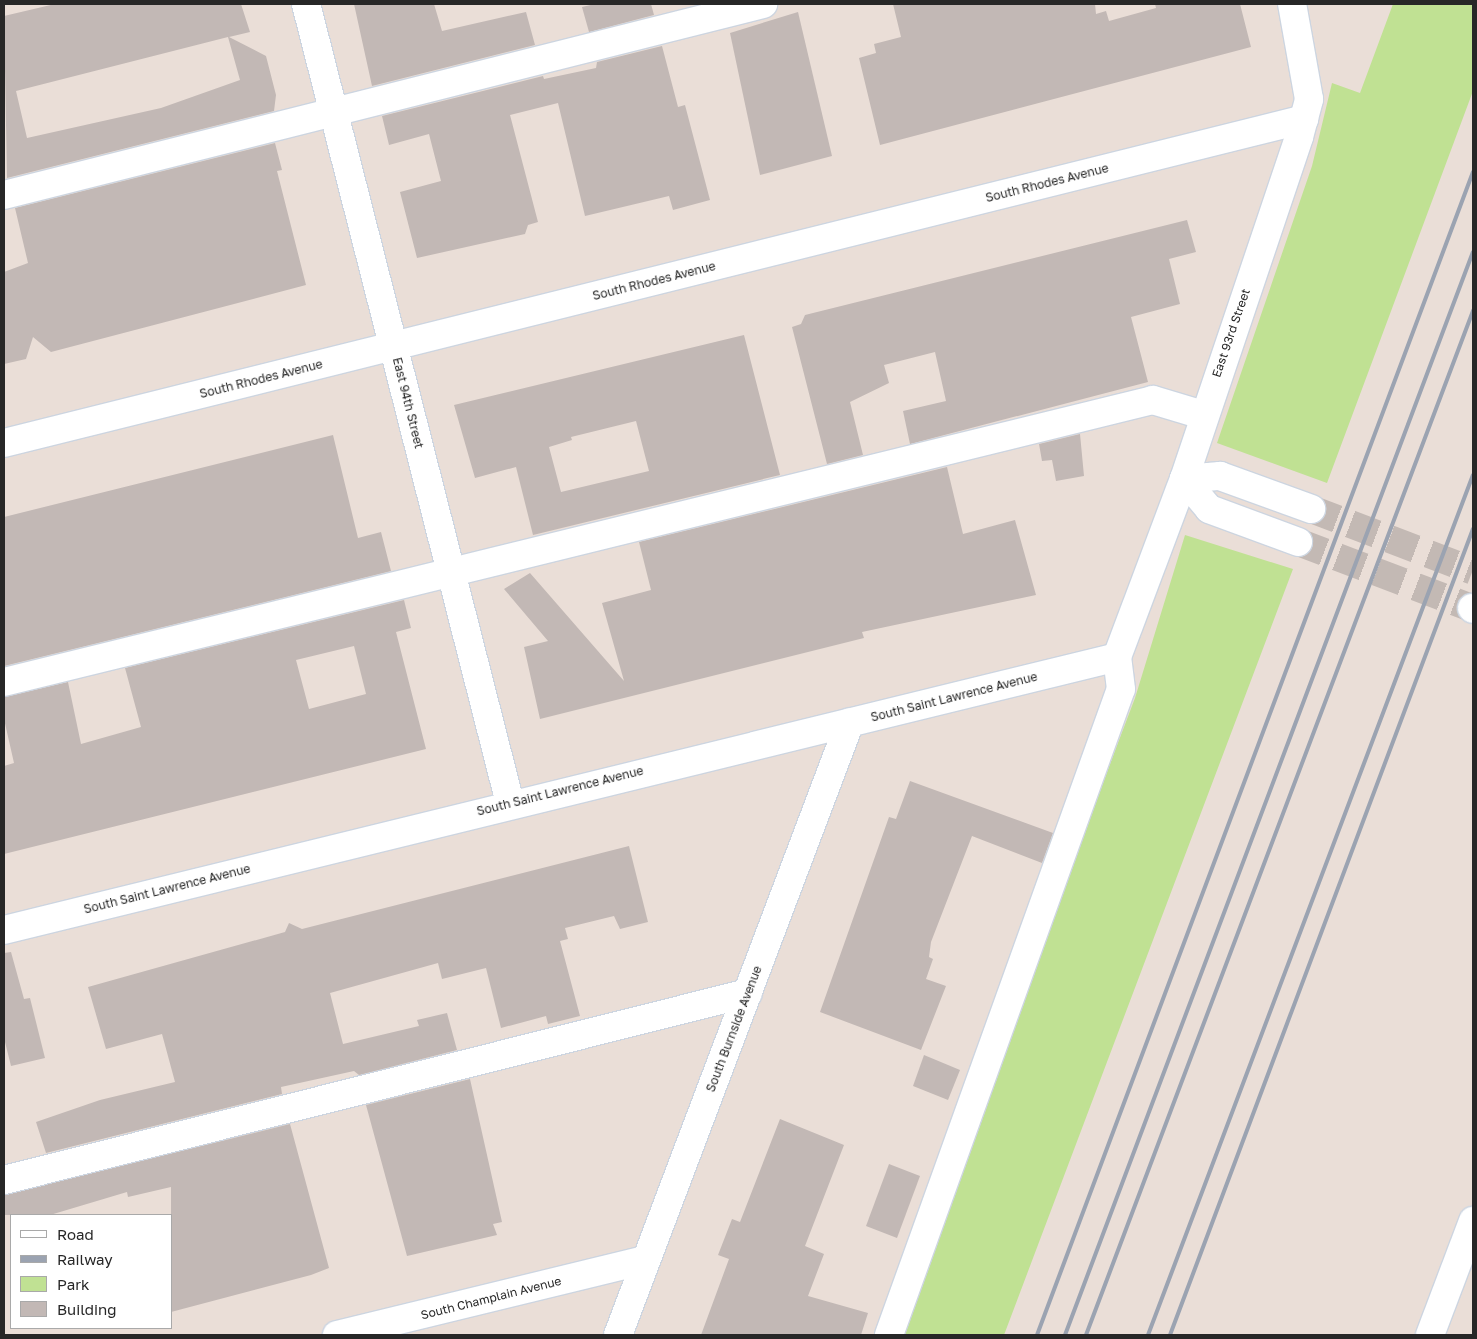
<!DOCTYPE html>
<style>
body{margin:0}
#map{position:relative;width:1477px;height:1339px;overflow:hidden;background:#eaded7;font-family:"Golos Text",sans-serif}
div>[style]{position:absolute}
.green>*{inset:0;background:#c0e193}
.building>*{inset:0;background:#c2b8b5}
.minor-tunnel>*{height:28px;margin-top:-14px;transform-origin:0;background:repeating-linear-gradient(90deg,#c3b9b4 0 28px,transparent 0 42px)}
.roads{filter:drop-shadow(1px 0 #cdd5e0) drop-shadow(-1px 0 #cdd5e0) drop-shadow(0 1px #cdd5e0) drop-shadow(0 -1px #cdd5e0)}
.minor>*{height:28px;margin:-14px;padding:0 14px;transform-origin:14px;border-radius:14px;background:#fff}
.rail>*{height:4px;margin:-2px;padding:0 2px;transform-origin:2px;border-radius:2px;background:#9ba3b1}
span{translate:-50% -50%;white-space:nowrap;text-align:center;line-height:1.15;-webkit-text-stroke:4px #fff;paint-order:stroke}
.street-label{font-size:12px;color:#272727}
.frame{position:absolute;inset:0;border:5px solid #272727;pointer-events:none}
.legend{position:absolute;left:10px;top:1214px;width:162px;height:115px;box-sizing:border-box;background:#fff;border:1px solid #a9a9a9;margin:0;padding:6px 9px;list-style:none;font-size:15px;color:#272727}
.legend li{display:flex;align-items:center;gap:10px;height:25px}
.legend b{width:25px;border:1px solid #a9a9a9}
</style>
<div id="map">
<div class="green">
<div style="clip-path:polygon(1393px 4px,1473px 4px,1473px 91px,1327px 483px,1217px 443px,1312px 166px,1332px 83px,1360px 93px)"></div>
<div style="clip-path:polygon(1185px 535px,1293px 569px,1004px 1335px,894px 1335px,1135px 698px)"></div>
</div>
<div class="building">
<div style="clip-path:polygon(evenodd,55px 4px,241px 4px,250px 32px,229px 37px,266px 56px,276px 95px,274px 111px,7px 178px,4px 16px,55px 4px,228px 37px,240px 80px,161px 108px,27px 138px,16px 91px,228px 37px)"></div>
<div style="clip-path:polygon(354px 4px,434px 4px,442px 31px,526px 12px,535px 45px,372px 86px)"></div>
<div style="clip-path:polygon(595px 4px,651px 4px,654px 15px,589px 32px,582px 7px)"></div>
<div style="clip-path:polygon(893px 4px,1095px 4px,1096px 14px,1106px 11px,1109px 21px,1156px 8px,1155px 4px,1240px 4px,1251px 47px,880px 145px,859px 58px,876px 53px,874px 44px,901px 37px)"></div>
<div style="clip-path:polygon(798px 12px,832px 156px,760px 175px,730px 33px)"></div>
<div style="clip-path:polygon(662px 46px,678px 107px,685px 105px,710px 200px,673px 210px,669px 196px,585px 216px,558px 103px,510px 115px,538px 222px,528px 225px,525px 234px,417px 258px,400px 192px,441px 181px,429px 134px,389px 145px,382px 116px,543px 76px,544px 79px,596px 68px,597px 62px)"></div>
<div style="clip-path:polygon(275px 143px,282px 170px,277px 171px,306px 285px,51px 352px,33px 337px,26px 359px,4px 364px,4px 272px,28px 263px,15px 208px)"></div>
<div style="clip-path:polygon(1187px 220px,1196px 252px,1169px 259px,1180px 304px,1131px 317px,1148px 382px,910px 444px,903px 411px,946px 401px,935px 352px,884px 365px,889px 383px,850px 402px,863px 455px,827px 464px,792px 327px,801px 324px,805px 315px)"></div>
<div style="clip-path:polygon(evenodd,744px 335px,780px 475px,533px 535px,516px 467px,475px 478px,454px 405px,744px 335px,636px 421px,649px 471px,561px 492px,549px 447px,572px 440px,571px 437px,636px 421px)"></div>
<div style="clip-path:polygon(1080px 434px,1084px 476px,1056px 481px,1052px 460px,1042px 461px,1039px 444px)"></div>
<div style="clip-path:polygon(333px 435px,358px 538px,381px 532px,391px 571px,4px 666px,4px 517px)"></div>
<div style="clip-path:polygon(947px 467px,963px 534px,1015px 520px,1036px 595px,862px 632px,864px 638px,540px 719px,524px 647px,548px 641px,504px 589px,530px 573px,624px 681px,602px 603px,651px 590px,639px 542px)"></div>
<div style="clip-path:polygon(evenodd,404px 600px,411px 628px,396px 632px,426px 749px,4px 854px,4px 766px,14px 763px,4px 719px,4px 697px,68px 682px,81px 744px,141px 727px,125px 668px,404px 600px,354px 646px,366px 694px,309px 709px,296px 660px,354px 646px)"></div>
<div style="clip-path:polygon(910px 781px,1053px 833px,1042px 863px,972px 836px,931px 942px,929px 957px,933px 959px,926px 979px,946px 986px,921px 1050px,820px 1012px,889px 817px,896px 819px)"></div>
<div style="clip-path:polygon(629px 846px,648px 922px,620px 929px,614px 916px,565px 928px,568px 939px,560px 941px,580px 1016px,548px 1024px,546px 1016px,501px 1028px,486px 968px,442px 979px,438px 963px,330px 993px,343px 1044px,419px 1026px,417px 1020px,447px 1013px,457px 1050px,359px 1075px,354px 1071px,281px 1087px,282px 1094px,46px 1153px,36px 1122px,100px 1100px,175px 1082px,162px 1034px,106px 1049px,88px 987px,285px 932px,289px 923px,302px 929px)"></div>
<div style="clip-path:polygon(11px 952px,24px 999px,30px 998px,45px 1058px,11px 1066px,4px 1038px,4px 953px)"></div>
<div style="clip-path:polygon(924px 1055px,960px 1070px,948px 1100px,913px 1086px)"></div>
<div style="clip-path:polygon(470px 1079px,502px 1222px,493px 1224px,497px 1235px,407px 1256px,366px 1105px)"></div>
<div style="clip-path:polygon(780px 1119px,844px 1145px,805px 1246px,824px 1254px,808px 1296px,868px 1313px,861px 1335px,701px 1335px,729px 1259px,718px 1255px,732px 1219px,740px 1222px)"></div>
<div style="clip-path:polygon(290px 1124px,329px 1268px,311px 1275px,171px 1312px,171px 1187px,128px 1197px,127px 1192px,50px 1215px,4px 1215px,4px 1195px)"></div>
<div style="clip-path:polygon(889px 1164px,920px 1176px,897px 1238px,866px 1226px)"></div>
</div>
<div class="minor-tunnel">
<div style="left:1311px;top:509px;width:173px;rotate:20.9deg"></div>
<div style="left:1298px;top:542px;width:186px;rotate:20.8deg"></div>
</div>
<div class="roads">
<div class="minor">
<div style="left:306px;top:4px;width:825px;rotate:75.68deg"></div>
<div style="left:4px;top:195px;width:783px;rotate:-14.13deg"></div>
<div style="left:4px;top:443px;width:1340px;rotate:-13.99deg"></div>
<div style="left:1184px;top:479px;width:39px;rotate:50deg"></div>
<div style="left:1209px;top:509px;width:95px;rotate:20.3deg"></div>
<div style="left:1184px;top:479px;width:36px;rotate:-5deg"></div>
<div style="left:1220px;top:476px;width:97px;rotate:19.9deg"></div>
<div style="left:1472px;top:608px;width:1px;rotate:45deg"></div>
<div style="left:4px;top:682px;width:1183px;rotate:-13.79deg"></div>
<div style="left:1153px;top:400px;width:52px;rotate:16.7deg"></div>
<div style="left:4px;top:930px;width:1146px;rotate:-13.78deg"></div>
<div style="left:4px;top:1180px;width:767px;rotate:-14.11deg"></div>
<div style="left:337px;top:1335px;width:316px;rotate:-13.7deg"></div>
<div style="left:618px;top:1335px;width:655px;rotate:-69.27deg"></div>
<div style="left:889px;top:1335px;width:686px;rotate:-70.25deg"></div>
<div style="left:1121px;top:689px;width:32px;rotate:-97deg"></div>
<div style="left:1117px;top:657px;width:190px;rotate:-69.4deg"></div>
<div style="left:1184px;top:479px;width:361px;rotate:-71.4deg"></div>
<div style="left:1299px;top:137px;width:39px;rotate:-75deg"></div>
<div style="left:1309px;top:99px;width:97px;rotate:-100.1deg"></div>
<div style="left:1430px;top:1335px;width:122px;rotate:-69.3deg"></div>
</div>
</div>
<div class="rail">
<div style="left:1037px;top:1335px;width:1242px;rotate:-69.45deg"></div>
<div style="left:1065px;top:1335px;width:1157px;rotate:-69.36deg"></div>
<div style="left:1086px;top:1335px;width:1095px;rotate:-69.3deg"></div>
<div style="left:1148px;top:1335px;width:919px;rotate:-69.3deg"></div>
<div style="left:1170px;top:1335px;width:861px;rotate:-69.4deg"></div>
</div>
<div class="street-label">
<span style="left:1047px;top:183px;rotate:-14deg">South Rhodes Avenue</span>
<span style="left:654px;top:281px;rotate:-14deg">South Rhodes Avenue</span>
<span style="left:1231px;top:333px;rotate:-71deg">East 93rd Street</span>
<span style="left:261px;top:379px;rotate:-14deg">South Rhodes Avenue</span>
<span style="left:408px;top:403px;rotate:76deg">East 94th Street</span>
<span style="left:954px;top:697px;rotate:-14deg">South Saint Lawrence Avenue</span>
<span style="left:560px;top:791px;rotate:-14deg">South Saint Lawrence Avenue</span>
<span style="left:167px;top:889px;rotate:-14deg">South Saint Lawrence Avenue</span>
<span style="left:734px;top:1029px;rotate:-69deg">South Burnside Avenue</span>
<span style="left:491px;top:1298px;rotate:-14deg">South Champlain Avenue</span>
</div>
<div class="frame"></div>
<ul class="legend">
<li><b style="height:6px;background:#fff"></b>Road</li>
<li><b style="height:6px;background:#9ba3b1"></b>Railway</li>
<li><b style="height:14px;background:#c0e193"></b>Park</li>
<li><b style="height:14px;background:#c2b8b5"></b>Building</li>
</ul>
</div>
